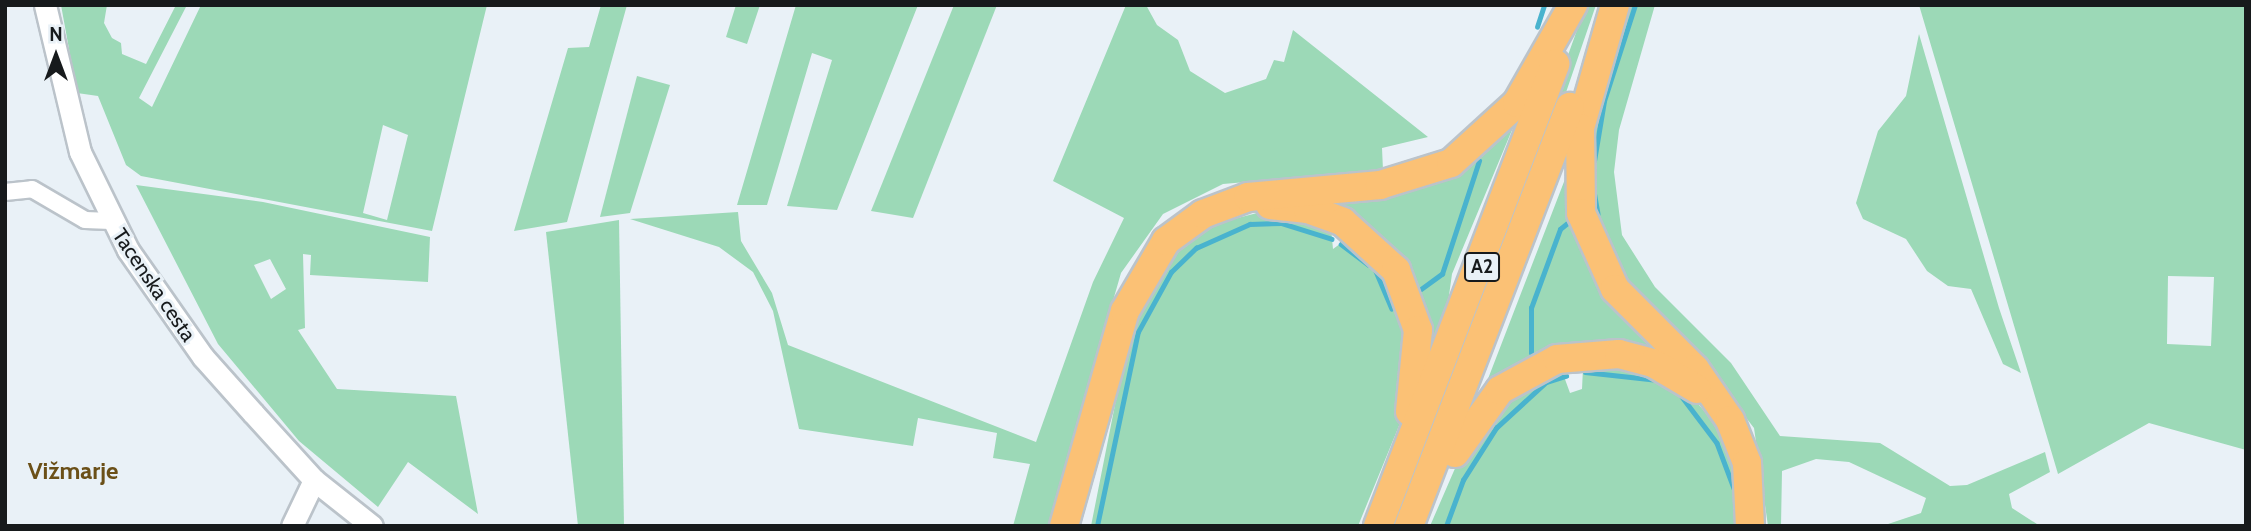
<!DOCTYPE html>
<meta charset="utf-8">
<style>
body{margin:0}
#map{position:relative;width:2251px;height:531px;overflow:hidden;background:#e9f1f7;font-family:Cabin,sans-serif}
div>[style]{position:absolute}
.green>*{inset:0;background:#9cd9b7}
.stream>*{height:4.5px;margin:-2.25px;padding:0 2.25px;transform-origin:2.25px;border-radius:2.25px;background:#49b3ce}
.roads{filter:drop-shadow(2px 0 #bbc3ca) drop-shadow(-2px 0 #bbc3ca) drop-shadow(0 2px #bbc3ca) drop-shadow(0 -2px #bbc3ca)}
.street>*{height:16px;margin:-8px;padding:0 8px;transform-origin:8px;border-radius:8px;background:#fff}
.secondary>*{height:21px;margin:-10.5px;padding:0 10.5px;transform-origin:10.5px;border-radius:10.5px;background:#fff}
.highway>*{height:28px;margin:-14px;padding:0 14px;transform-origin:14px;border-radius:14px;background:#fbc175}
span{translate:-50% -50%;white-space:nowrap;text-align:center;line-height:1.15;-webkit-text-stroke:6px #e9f1f7;paint-order:stroke}
.shield-label span{padding:2px 5px;background:#e9f1f7;border:2px solid;border-radius:5px;-webkit-text-stroke-width:0}
.shield-label{font-size:19px;color:#171a1c;font-weight:700}
.street-label{font-size:21px;color:#171a1c}
.quarter-label{font-size:24px;color:#6b5018;font-weight:700}
.frame{position:absolute;inset:0;border:7px solid #171a1c;pointer-events:none}
.north{position:absolute;left:21px;top:21px;width:70px;height:70px;-webkit-text-stroke:5px #e9f1f7;paint-order:stroke;rotate:0deg;font-size:19px;font-weight:700;line-height:28px;text-align:center;color:#171a1c}
.north::after{content:'';display:block;margin:auto;width:24px;height:32px;background:#171a1c;clip-path:polygon(50% 0,100% 100%,50% 72%,0 100%)}
</style>
<div id="map">
<div class="green">
<div style="clip-path:polygon(evenodd,61px 5px,107px 5px,104px 23px,112px 38px,121px 43px,122px 54px,146px 64px,176px 5px,187px 5px,139px 98px,152px 107px,201px 5px,487px 5px,432px 231px,141px 176px,126px 165px,98px 96px,77px 93px,61px 5px,383px 125px,408px 135px,387px 220px,363px 213px,383px 125px)"></div>
<div style="clip-path:polygon(601px 5px,627px 5px,567px 222px,514px 231px,568px 48px,589px 47px)"></div>
<div style="clip-path:polygon(736px 5px,760px 5px,747px 44px,726px 37px)"></div>
<div style="clip-path:polygon(796px 5px,918px 5px,837px 210px,787px 206px,832px 60px,812px 53px,767px 205px,737px 205px)"></div>
<div style="clip-path:polygon(954px 5px,997px 5px,913px 218px,871px 211px)"></div>
<div style="clip-path:polygon(1126px 5px,1146px 5px,1157px 25px,1178px 40px,1190px 71px,1225px 93px,1266px 79px,1274px 60px,1284px 62px,1293px 30px,1428px 137px,1382px 148px,1383px 170px,1223px 184px,1163px 214px,1121px 273px,1048px 526px,1013px 526px,1030px 464px,993px 458px,997px 433px,918px 418px,913px 446px,799px 429px,773px 311px,753px 272px,719px 247px,630px 219px,738px 212px,741px 241px,772px 293px,788px 345px,1036px 442px,1093px 282px,1124px 218px,1053px 181px)"></div>
<div style="clip-path:polygon(1586px 5px,1596px 5px,1562px 104px,1398px 526px,1386px 526px,1480px 300px)"></div>
<div style="clip-path:polygon(1624px 5px,1655px 5px,1619px 130px,1614px 172px,1622px 235px,1655px 287px,1731px 363px,1780px 436px,1880px 443px,1950px 486px,1967px 485px,2045px 452px,2050px 472px,2009px 494px,2012px 508px,2040px 526px,1882px 526px,1921px 513px,1926px 498px,1849px 462px,1816px 459px,1782px 471px,1781px 526px,1768px 526px,1754px 428px,1705px 365px,1640px 306px,1592px 220px,1585px 143px)"></div>
<div style="clip-path:polygon(evenodd,1919px 5px,2246px 5px,2246px 450px,2149px 423px,2058px 474px,1919px 5px,2168px 276px,2214px 277px,2211px 346px,2167px 344px,2168px 276px)"></div>
<div style="clip-path:polygon(1919px 34px,1999px 308px,2021px 373px,2003px 364px,1971px 289px,1948px 286px,1927px 271px,1906px 239px,1863px 219px,1856px 203px,1878px 131px,1906px 96px)"></div>
<div style="clip-path:polygon(637px 76px,670px 85px,630px 213px,600px 217px)"></div>
<div style="clip-path:polygon(1517px 118px,1452px 274px,1446px 317px,1427px 356px,1425px 316px,1324px 205px)"></div>
<div style="clip-path:polygon(1567px 174px,1572px 199px,1668px 354px,1634px 349px,1481px 397px)"></div>
<div style="clip-path:polygon(evenodd,136px 185px,263px 202px,430px 237px,428px 282px,310px 275px,311px 255px,303px 254px,305px 328px,298px 330px,337px 389px,456px 396px,478px 514px,408px 462px,378px 507px,299px 441px,218px 344px,136px 185px,270px 259px,286px 289px,271px 299px,254px 265px,270px 259px)"></div>
<div style="clip-path:polygon(1261px 212px,1331px 228px,1333px 249px,1344px 241px,1378px 259px,1410px 324px,1403px 416px,1358px 526px,1091px 526px,1130px 329px,1172px 253px,1214px 224px)"></div>
<div style="clip-path:polygon(619px 220px,624px 526px,578px 526px,546px 232px)"></div>
<div style="clip-path:polygon(1624px 363px,1688px 392px,1722px 432px,1735px 463px,1739px 526px,1430px 526px,1463px 450px,1490px 412px,1562px 371px,1570px 393px,1582px 389px,1583px 368px)"></div>
</div>
<div class="stream">
<div style="left:1537px;top:27px;width:23px;rotate:-72deg"></div>
<div style="left:1594px;top:161px;width:61px;rotate:-80.5deg"></div>
<div style="left:1604px;top:101px;width:101px;rotate:-72.1deg"></div>
<div style="left:1594px;top:191px;width:23px;rotate:80deg"></div>
<div style="left:1341px;top:244px;width:34px;rotate:37deg"></div>
<div style="left:1375px;top:269px;width:43px;rotate:67deg"></div>
<div style="left:1421px;top:289px;width:26px;rotate:-36deg"></div>
<div style="left:1442px;top:274px;width:119px;rotate:-71.9deg"></div>
<div style="left:1531px;top:353px;width:45px;rotate:-90deg"></div>
<div style="left:1531px;top:308px;width:84px;rotate:-69.8deg"></div>
<div style="left:1560px;top:229px;width:13px;rotate:-39deg"></div>
<div style="left:1585px;top:372px;width:73px;rotate:6.3deg"></div>
<div style="left:1680px;top:394px;width:61px;rotate:52.9deg"></div>
<div style="left:1717px;top:443px;width:51px;rotate:69.4deg"></div>
<div style="left:1097px;top:526px;width:198px;rotate:-78.1deg"></div>
<div style="left:1138px;top:332px;width:68px;rotate:-61.2deg"></div>
<div style="left:1171px;top:272px;width:35px;rotate:-44deg"></div>
<div style="left:1196px;top:248px;width:59px;rotate:-24deg"></div>
<div style="left:1250px;top:224px;width:31px;rotate:-2deg"></div>
<div style="left:1281px;top:223px;width:53px;rotate:17.4deg"></div>
<div style="left:1446px;top:526px;width:49px;rotate:-69.7deg"></div>
<div style="left:1463px;top:480px;width:62px;rotate:-57.6deg"></div>
<div style="left:1496px;top:428px;width:68px;rotate:-42.6deg"></div>
<div style="left:1546px;top:382px;width:21px;rotate:-17deg"></div>
</div>
<div class="roads">
<div class="street">
<div style="left:5px;top:192px;width:27px;rotate:-6deg"></div>
<div style="left:32px;top:189px;width:61px;rotate:30.3deg"></div>
<div style="left:85px;top:220px;width:26px;rotate:2deg"></div>
</div>
<div class="secondary">
<div style="left:45px;top:5px;width:151px;rotate:76.6deg"></div>
<div style="left:80px;top:152px;width:109px;rotate:63.9deg"></div>
<div style="left:128px;top:250px;width:131px;rotate:55deg"></div>
<div style="left:203px;top:357px;width:75px;rotate:48.2deg"></div>
<div style="left:253px;top:413px;width:91px;rotate:47.7deg"></div>
<div style="left:314px;top:480px;width:74px;rotate:38.4deg"></div>
<div style="left:292px;top:526px;width:51px;rotate:-64.4deg"></div>
</div>
<div class="highway">
<div style="left:1615px;top:5px;width:128px;rotate:105.9deg"></div>
<div style="left:1580px;top:128px;width:85px;rotate:89.3deg"></div>
<div style="left:1581px;top:213px;width:83px;rotate:65.9deg"></div>
<div style="left:1615px;top:289px;width:113px;rotate:45deg"></div>
<div style="left:1695px;top:369px;width:62px;rotate:55.5deg"></div>
<div style="left:1730px;top:420px;width:46px;rotate:68.4deg"></div>
<div style="left:1747px;top:463px;width:63px;rotate:87.3deg"></div>
<div style="left:1270px;top:205px;width:38px;rotate:6deg"></div>
<div style="left:1308px;top:209px;width:37px;rotate:20deg"></div>
<div style="left:1343px;top:222px;width:72px;rotate:42.2deg"></div>
<div style="left:1396px;top:270px;width:64px;rotate:69.9deg"></div>
<div style="left:1418px;top:330px;width:82px;rotate:95.6deg"></div>
<div style="left:1455px;top:453px;width:77px;rotate:-54.5deg"></div>
<div style="left:1500px;top:390px;width:65px;rotate:-28.5deg"></div>
<div style="left:1557px;top:359px;width:62px;rotate:-4.6deg"></div>
<div style="left:1619px;top:354px;width:35px;rotate:15deg"></div>
<div style="left:1653px;top:363px;width:51px;rotate:30.6deg"></div>
<div style="left:1064px;top:526px;width:223px;rotate:-74.2deg"></div>
<div style="left:1125px;top:311px;width:81px;rotate:-59.6deg"></div>
<div style="left:1166px;top:241px;width:46px;rotate:-36.1deg"></div>
<div style="left:1203px;top:214px;width:48px;rotate:-20.7deg"></div>
<div style="left:1248px;top:197px;width:133px;rotate:-5.2deg"></div>
<div style="left:1380px;top:185px;width:74px;rotate:-17.2deg"></div>
<div style="left:1451px;top:163px;width:89px;rotate:-42.3deg"></div>
<div style="left:1517px;top:103px;width:113px;rotate:-60.3deg"></div>
<div style="left:1378px;top:526px;width:495px;rotate:-69deg"></div>
<div style="left:1409px;top:526px;width:449px;rotate:-69deg"></div>
</div>
</div>
<div class="shield-label">
<span style="left:1482px;top:267px">A2</span>
</div>
<div class="street-label">
<span style="left:154px;top:285px;rotate:56deg">Tacenska cesta</span>
</div>
<div class="quarter-label">
<span style="left:73px;top:471px">Vižmarje</span>
</div>
<div class="frame"></div>
<div class="north">N</div>
</div>
